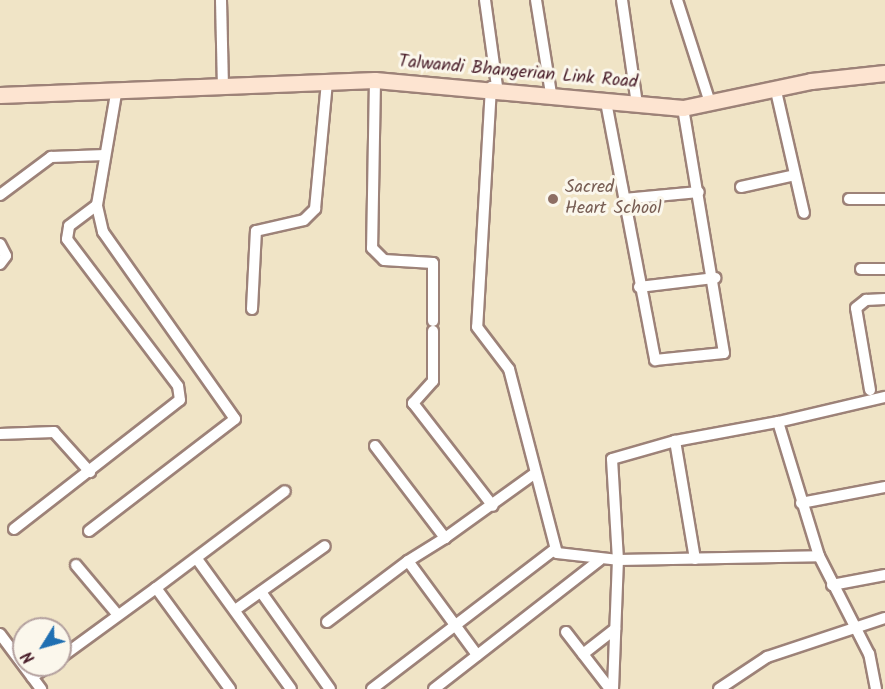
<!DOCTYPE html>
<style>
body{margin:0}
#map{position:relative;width:885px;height:689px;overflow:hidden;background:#f0e4c6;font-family:Kalam,sans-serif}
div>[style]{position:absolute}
.roads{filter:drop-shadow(2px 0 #9d8278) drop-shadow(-2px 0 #9d8278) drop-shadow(0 2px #9d8278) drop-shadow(0 -2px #9d8278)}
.street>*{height:10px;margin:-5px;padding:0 5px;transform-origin:5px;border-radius:5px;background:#fff}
.secondary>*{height:15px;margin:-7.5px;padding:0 7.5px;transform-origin:7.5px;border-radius:7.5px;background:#fde4d1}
.dots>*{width:16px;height:16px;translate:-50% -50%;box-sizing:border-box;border:3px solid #fbf7ec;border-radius:50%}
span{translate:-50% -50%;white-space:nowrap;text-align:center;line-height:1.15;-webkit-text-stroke:6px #fbf7ec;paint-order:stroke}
.street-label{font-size:18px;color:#4a1f2b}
.education-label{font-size:18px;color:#785e54}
.left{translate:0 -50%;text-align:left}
.north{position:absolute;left:12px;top:617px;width:60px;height:60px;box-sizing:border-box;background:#fbf7ec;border:2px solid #b4a19f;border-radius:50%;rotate:233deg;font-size:16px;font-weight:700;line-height:24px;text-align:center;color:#4a1f2b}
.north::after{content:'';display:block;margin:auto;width:21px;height:27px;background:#1f6fb2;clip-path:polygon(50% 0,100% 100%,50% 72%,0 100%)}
</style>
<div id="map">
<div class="roads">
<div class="street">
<div style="left:221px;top:0;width:89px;rotate:88.7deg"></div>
<div style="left:485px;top:0;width:88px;rotate:82.1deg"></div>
<div style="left:536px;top:0;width:95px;rotate:80.9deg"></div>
<div style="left:622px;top:0;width:105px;rotate:81.8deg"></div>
<div style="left:677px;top:0;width:108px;rotate:72.2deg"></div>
<div style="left:375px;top:80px;width:168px;rotate:91deg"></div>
<div style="left:372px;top:248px;width:17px;rotate:45deg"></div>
<div style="left:384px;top:260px;width:49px;rotate:3.5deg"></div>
<div style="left:433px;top:263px;width:58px;rotate:90deg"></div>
<div style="left:491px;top:87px;width:240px;rotate:93.3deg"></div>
<div style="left:477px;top:327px;width:53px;rotate:52.7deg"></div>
<div style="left:509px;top:369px;width:190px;rotate:75.4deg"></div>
<div style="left:557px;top:553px;width:61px;rotate:6.5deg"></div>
<div style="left:618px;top:560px;width:201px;rotate:-1.1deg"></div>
<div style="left:776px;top:91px;width:125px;rotate:77.1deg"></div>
<div style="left:606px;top:102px;width:263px;rotate:79.2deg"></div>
<div style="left:655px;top:360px;width:69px;rotate:-5.8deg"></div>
<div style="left:724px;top:353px;width:248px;rotate:-99.5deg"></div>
<div style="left:741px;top:187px;width:55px;rotate:-12.5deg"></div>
<div style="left:0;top:195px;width:64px;rotate:-36.7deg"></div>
<div style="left:51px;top:157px;width:54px;rotate:-2.1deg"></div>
<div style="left:624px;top:199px;width:75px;rotate:-5.3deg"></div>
<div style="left:849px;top:199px;width:36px"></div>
<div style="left:0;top:244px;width:13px;rotate:63deg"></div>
<div style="left:6px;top:256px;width:10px;rotate:127deg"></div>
<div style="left:861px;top:269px;width:24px"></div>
<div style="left:639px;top:287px;width:77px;rotate:-6.8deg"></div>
<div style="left:252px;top:309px;width:78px;rotate:-87.1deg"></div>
<div style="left:256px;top:231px;width:49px;rotate:-12.9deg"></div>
<div style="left:304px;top:220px;width:16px;rotate:-45deg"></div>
<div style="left:315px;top:209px;width:127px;rotate:-84.6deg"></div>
<div style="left:433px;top:331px;width:50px;rotate:90deg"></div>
<div style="left:433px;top:381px;width:30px;rotate:132deg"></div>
<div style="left:413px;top:403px;width:130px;rotate:52.2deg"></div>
<div style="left:870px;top:390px;width:83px;rotate:-99.7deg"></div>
<div style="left:856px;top:308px;width:13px;rotate:-39deg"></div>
<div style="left:866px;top:300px;width:19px;rotate:-3deg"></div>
<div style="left:0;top:434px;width:54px;rotate:-2.1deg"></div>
<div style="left:54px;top:432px;width:54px;rotate:48deg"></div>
<div style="left:375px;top:446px;width:116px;rotate:52.7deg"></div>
<div style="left:445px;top:538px;width:110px;rotate:-35.7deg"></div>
<div style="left:801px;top:503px;width:86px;rotate:-10.8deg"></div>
<div style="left:14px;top:529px;width:210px;rotate:-37.9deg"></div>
<div style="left:180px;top:400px;width:14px;rotate:-98deg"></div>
<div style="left:178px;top:386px;width:184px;rotate:-127.1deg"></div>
<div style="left:67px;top:239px;width:13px;rotate:-81deg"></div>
<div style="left:69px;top:226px;width:35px;rotate:-37deg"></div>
<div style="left:89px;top:531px;width:184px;rotate:-37.5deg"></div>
<div style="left:235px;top:419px;width:229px;rotate:-125.2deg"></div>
<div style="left:103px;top:232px;width:28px;rotate:-103deg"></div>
<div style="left:97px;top:205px;width:113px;rotate:-80.3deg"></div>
<div style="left:197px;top:559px;width:160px;rotate:54.1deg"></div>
<div style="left:695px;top:559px;width:120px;rotate:-99.6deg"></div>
<div style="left:675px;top:441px;width:105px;rotate:-10.5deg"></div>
<div style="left:408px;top:561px;width:44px;rotate:-31.9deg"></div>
<div style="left:76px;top:565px;width:65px;rotate:50deg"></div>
<div style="left:832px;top:585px;width:54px;rotate:-10.7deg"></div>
<div style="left:261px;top:592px;width:119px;rotate:54.6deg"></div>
<div style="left:235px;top:610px;width:110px;rotate:-35.4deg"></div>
<div style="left:327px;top:622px;width:101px;rotate:-37deg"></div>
<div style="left:408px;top:561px;width:117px;rotate:53.7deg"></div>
<div style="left:566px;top:632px;width:72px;rotate:52.3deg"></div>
<div style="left:0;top:634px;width:69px;rotate:53.3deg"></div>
<div style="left:583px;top:654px;width:41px;rotate:-38deg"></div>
<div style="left:60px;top:658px;width:119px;rotate:-36.1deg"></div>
<div style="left:32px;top:677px;width:22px;rotate:-34deg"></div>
<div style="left:230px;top:689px;width:125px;rotate:-126.2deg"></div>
<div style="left:156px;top:588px;width:161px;rotate:-36.9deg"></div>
<div style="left:372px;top:689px;width:230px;rotate:-37.4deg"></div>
<div style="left:434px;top:689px;width:210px;rotate:-37.9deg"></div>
<div style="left:613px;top:689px;width:129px;rotate:-87.8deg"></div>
<div style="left:618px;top:560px;width:101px;rotate:-93.4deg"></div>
<div style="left:612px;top:459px;width:66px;rotate:-15.9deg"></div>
<div style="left:719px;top:689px;width:58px;rotate:-33.7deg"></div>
<div style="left:767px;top:657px;width:124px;rotate:-18.3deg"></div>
<div style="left:876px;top:689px;width:36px;rotate:-101deg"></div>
<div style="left:869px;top:654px;width:110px;rotate:-117deg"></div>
<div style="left:819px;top:556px;width:140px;rotate:-107deg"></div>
<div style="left:778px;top:422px;width:110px;rotate:-13.2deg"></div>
</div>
<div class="secondary">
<div style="left:0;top:95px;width:375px;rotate:-2.3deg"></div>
<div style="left:375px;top:80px;width:309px;rotate:5.2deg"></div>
<div style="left:683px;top:108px;width:131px;rotate:-11.9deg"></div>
<div style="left:811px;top:81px;width:74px;rotate:-6.2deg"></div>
</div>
</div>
<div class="dots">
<div style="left:553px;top:199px;background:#8d6e63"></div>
</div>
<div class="street-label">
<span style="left:518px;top:73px;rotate:5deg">Talwandi Bhangerian Link Road</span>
</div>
<div class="education-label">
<span class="left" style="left:565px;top:199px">Sacred<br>Heart School</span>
</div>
<div class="north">N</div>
</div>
